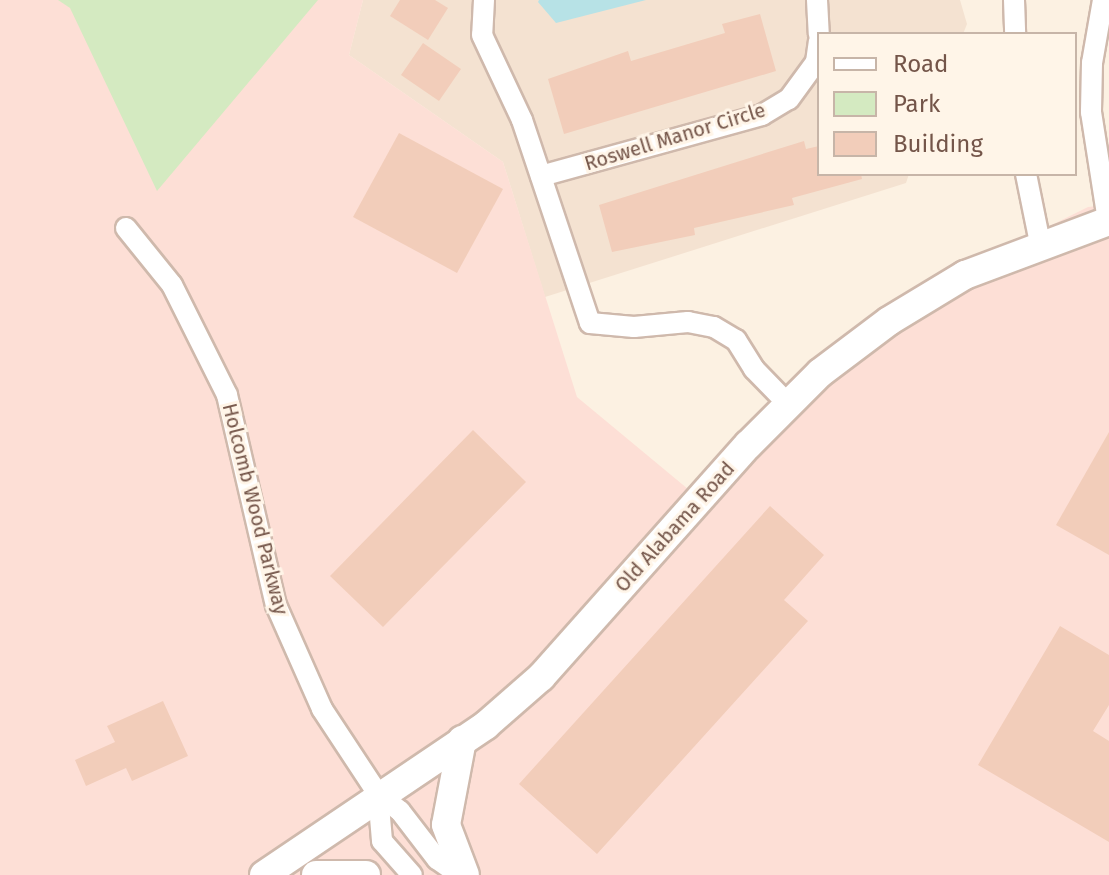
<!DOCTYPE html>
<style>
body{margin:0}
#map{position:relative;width:1109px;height:875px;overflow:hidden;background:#fcf1e2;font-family:"Fira Sans",sans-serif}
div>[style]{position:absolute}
.residential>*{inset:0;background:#f4e2d1}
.commercial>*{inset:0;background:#fddfd6}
.green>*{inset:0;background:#d4eac1}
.water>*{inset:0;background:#b7e2e6}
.building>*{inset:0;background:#f2cdba}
.roads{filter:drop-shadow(2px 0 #cfb9ac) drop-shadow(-2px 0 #cfb9ac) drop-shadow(0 2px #cfb9ac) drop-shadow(0 -2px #cfb9ac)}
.minor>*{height:20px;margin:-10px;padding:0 10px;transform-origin:10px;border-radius:10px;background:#fff}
.secondary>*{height:28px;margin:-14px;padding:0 14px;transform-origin:14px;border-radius:14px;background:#fff}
span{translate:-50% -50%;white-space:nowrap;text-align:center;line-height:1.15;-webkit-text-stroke:6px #fff5e8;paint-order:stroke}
.street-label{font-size:20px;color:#745549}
.legend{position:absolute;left:817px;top:32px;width:260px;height:144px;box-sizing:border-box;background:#fff5e8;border:2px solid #c7b5a8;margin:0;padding:10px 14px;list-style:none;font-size:24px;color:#745549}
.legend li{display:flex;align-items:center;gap:16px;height:40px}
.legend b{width:40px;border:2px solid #c7b5a8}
</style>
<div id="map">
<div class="residential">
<div style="clip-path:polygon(363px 0,960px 0,967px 24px,963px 34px,819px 34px,819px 174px,909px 174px,906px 183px,545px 297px,503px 162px,349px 55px)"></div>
</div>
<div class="commercial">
<div style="clip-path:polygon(0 0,363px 0,349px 55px,503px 162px,577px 397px,706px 504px,774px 422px,945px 278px,1088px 207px,1109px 205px,1109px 875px,0 875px)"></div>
</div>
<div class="green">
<div style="clip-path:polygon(58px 0,318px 0,157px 191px,70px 8px)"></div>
</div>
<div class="water">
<div style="clip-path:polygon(646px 0,556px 23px,538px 2px,539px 0)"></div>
</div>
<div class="building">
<div style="clip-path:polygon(400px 0,435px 0,448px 8px,428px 40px,390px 16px)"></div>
<div style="clip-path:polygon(760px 14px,776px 71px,564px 134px,548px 79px,628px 51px,631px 61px,725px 33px,722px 24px)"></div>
<div style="clip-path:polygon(423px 43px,461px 69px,439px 101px,401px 75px)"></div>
<div style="clip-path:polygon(399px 133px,503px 189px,457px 273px,353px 217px)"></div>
<div style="clip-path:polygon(804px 141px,806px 149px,819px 146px,819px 174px,861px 174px,862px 179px,792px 198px,794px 205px,694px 228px,695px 235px,612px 252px,599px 205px)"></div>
<div style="clip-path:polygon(473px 430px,526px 482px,383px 627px,330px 576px)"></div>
<div style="clip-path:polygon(1109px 432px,1109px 555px,1056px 525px)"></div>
<div style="clip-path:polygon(770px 506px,824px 555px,784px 600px,808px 621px,597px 854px,519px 784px)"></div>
<div style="clip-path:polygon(1060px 626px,1109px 655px,1109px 705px,1093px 731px,1109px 741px,1109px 842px,978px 765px)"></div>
<div style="clip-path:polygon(163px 701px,188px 756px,132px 781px,126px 768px,86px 786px,75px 760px,115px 742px,107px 726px)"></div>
</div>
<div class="roads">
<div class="minor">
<div style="left:484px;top:0;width:35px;rotate:93deg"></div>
<div style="left:482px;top:35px;width:94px;rotate:64.8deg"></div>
<div style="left:522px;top:120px;width:214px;rotate:71.5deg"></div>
<div style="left:590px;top:323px;width:44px;rotate:5.2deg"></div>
<div style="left:634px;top:327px;width:54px;rotate:-5.3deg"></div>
<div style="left:688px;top:322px;width:26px;rotate:11deg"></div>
<div style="left:714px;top:327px;width:26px;rotate:31deg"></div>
<div style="left:736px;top:340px;width:34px;rotate:58deg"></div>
<div style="left:754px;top:369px;width:49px;rotate:45.8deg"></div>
<div style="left:817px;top:0;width:34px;rotate:87deg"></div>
<div style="left:1014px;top:0;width:34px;rotate:88deg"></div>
<div style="left:1103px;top:0;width:64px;rotate:99.9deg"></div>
<div style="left:1092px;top:63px;width:49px;rotate:91.2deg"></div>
<div style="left:1091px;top:112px;width:110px;rotate:81.1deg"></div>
<div style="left:1026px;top:174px;width:70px;rotate:78.5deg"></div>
<div style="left:541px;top:176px;width:229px;rotate:-15.4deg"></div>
<div style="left:762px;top:115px;width:31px;rotate:-31deg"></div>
<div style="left:789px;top:99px;width:46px;rotate:-53.9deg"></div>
<div style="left:816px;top:62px;width:21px;rotate:-82deg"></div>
<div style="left:126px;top:228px;width:73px;rotate:51.1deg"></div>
<div style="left:172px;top:285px;width:123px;rotate:63.4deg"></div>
<div style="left:227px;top:395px;width:216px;rotate:76.9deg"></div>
<div style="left:276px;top:605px;width:114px;rotate:66.1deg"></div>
<div style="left:322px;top:709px;width:102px;rotate:56.6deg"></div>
<div style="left:378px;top:794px;width:28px;rotate:38deg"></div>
<div style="left:400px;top:811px;width:61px;rotate:52.4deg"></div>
<div style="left:437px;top:859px;width:28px;rotate:35deg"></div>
<div style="left:378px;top:794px;width:47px;rotate:85.1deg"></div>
<div style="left:382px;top:841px;width:45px;rotate:48.6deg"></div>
</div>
<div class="secondary">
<div style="left:462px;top:740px;width:86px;rotate:100.7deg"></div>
<div style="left:446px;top:825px;width:53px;rotate:69.2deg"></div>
<div style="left:264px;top:875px;width:268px;rotate:-34deg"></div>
<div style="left:486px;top:725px;width:73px;rotate:-41.1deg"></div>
<div style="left:541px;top:677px;width:311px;rotate:-48.3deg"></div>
<div style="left:748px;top:445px;width:102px;rotate:-45deg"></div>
<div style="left:820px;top:373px;width:86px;rotate:-37deg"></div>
<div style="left:889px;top:321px;width:89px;rotate:-31.2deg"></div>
<div style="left:965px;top:275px;width:154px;rotate:-20.6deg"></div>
<div style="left:316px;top:875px;width:50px"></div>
</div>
</div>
<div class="street-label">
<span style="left:675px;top:137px;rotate:-17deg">Roswell Manor Circle</span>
<span style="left:255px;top:509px;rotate:76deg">Holcomb Wood Parkway</span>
<span style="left:675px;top:527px;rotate:-48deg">Old Alabama Road</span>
</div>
<ul class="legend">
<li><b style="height:10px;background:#fff"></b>Road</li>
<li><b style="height:22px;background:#d4eac1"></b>Park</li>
<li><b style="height:22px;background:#f2cdba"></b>Building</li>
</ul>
</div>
